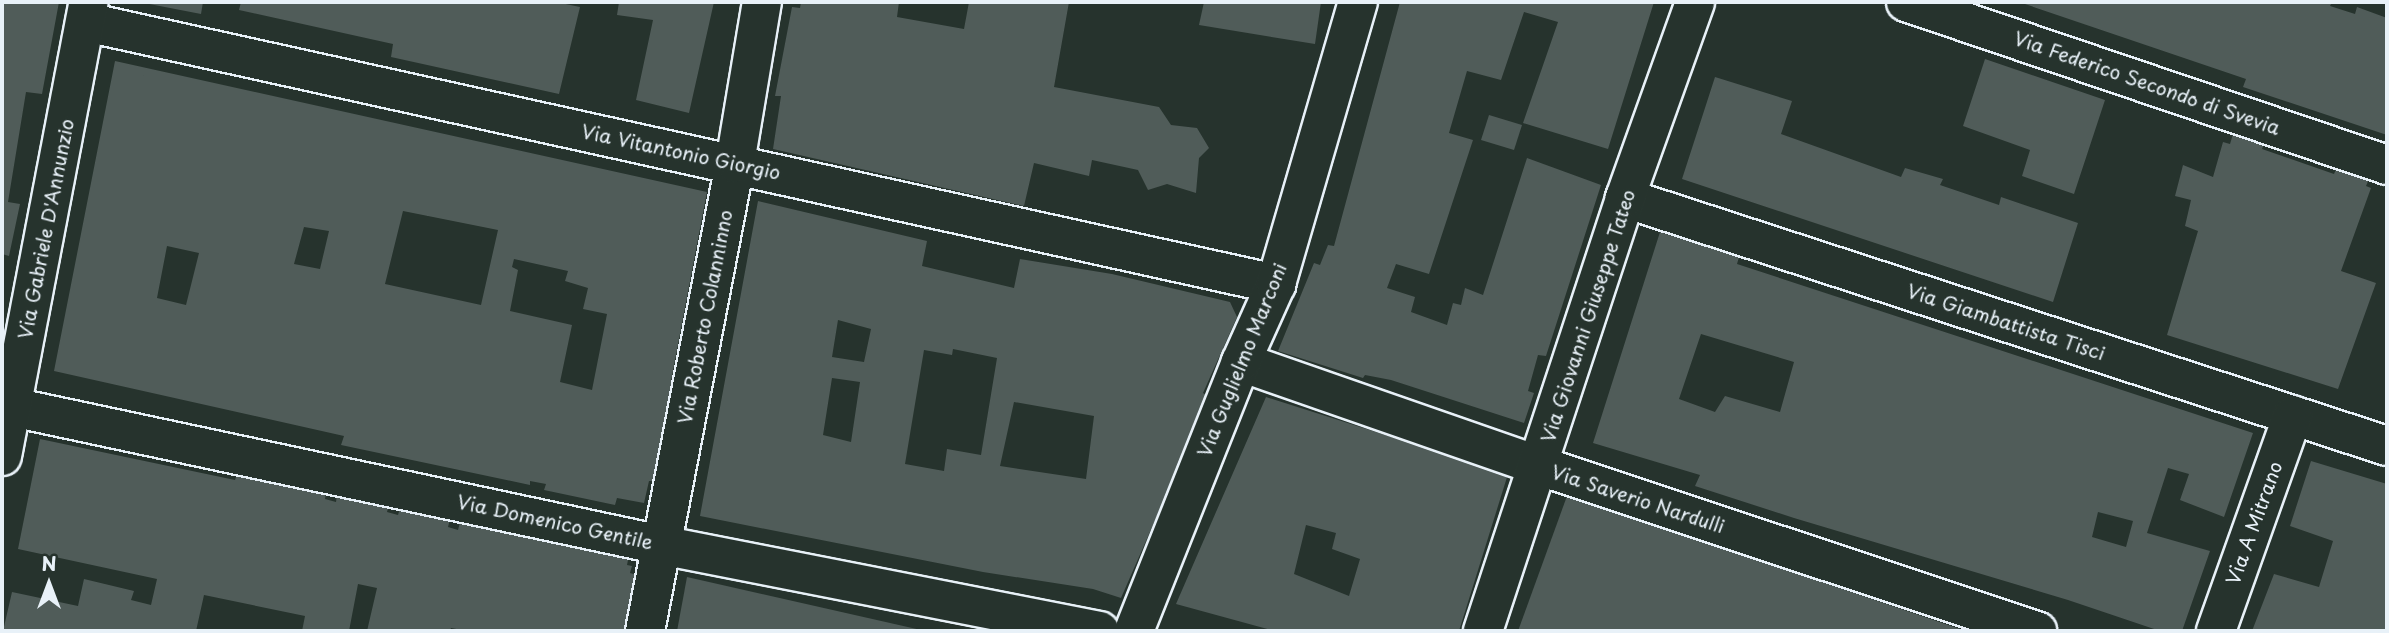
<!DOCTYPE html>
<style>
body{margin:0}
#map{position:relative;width:2389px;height:633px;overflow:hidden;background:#26332d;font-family:"Playpen Sans",sans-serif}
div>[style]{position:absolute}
.building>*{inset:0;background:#505c59}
.roads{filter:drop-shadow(2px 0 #e8f1f8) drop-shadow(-2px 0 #e8f1f8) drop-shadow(0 2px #e8f1f8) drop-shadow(0 -2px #e8f1f8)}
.minor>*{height:38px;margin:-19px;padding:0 19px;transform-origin:19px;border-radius:19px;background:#26332d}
span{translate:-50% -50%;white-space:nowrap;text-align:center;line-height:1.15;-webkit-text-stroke:5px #26332d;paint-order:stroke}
.street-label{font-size:19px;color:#e8f1f8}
.frame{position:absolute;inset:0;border:4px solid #e8f1f8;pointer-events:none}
.north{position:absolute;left:14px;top:549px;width:70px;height:70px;-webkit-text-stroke:5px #26332d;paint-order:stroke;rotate:0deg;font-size:19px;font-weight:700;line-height:28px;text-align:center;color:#e8f1f8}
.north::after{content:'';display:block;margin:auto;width:24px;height:32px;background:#e8f1f8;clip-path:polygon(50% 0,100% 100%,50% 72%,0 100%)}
</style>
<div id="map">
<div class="building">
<div style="clip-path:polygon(2px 2px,59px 2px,42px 94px,26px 92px,8px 202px,20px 204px,9px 256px,2px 254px)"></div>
<div style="clip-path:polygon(139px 2px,203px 2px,201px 14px)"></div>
<div style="clip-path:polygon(241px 2px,556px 2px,580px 7px,559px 94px,391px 57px,393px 44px,239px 10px)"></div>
<div style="clip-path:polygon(619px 2px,714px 2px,689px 113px,636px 100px,653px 20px,617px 15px)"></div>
<div style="clip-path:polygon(801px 2px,899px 2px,897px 17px,964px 29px,969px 2px,1069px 2px,1054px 87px,1159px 107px,1171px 125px,1197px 128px,1209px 148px,1199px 158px,1196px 193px,1167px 184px,1148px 190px,1138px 170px,1092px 160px,1089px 176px,1034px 163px,1024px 206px,773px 149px,781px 96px,775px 96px,792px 7px,800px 8px)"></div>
<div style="clip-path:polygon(1204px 2px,1321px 2px,1315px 44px,1199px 25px)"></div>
<div style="clip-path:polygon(1400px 2px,1654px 2px,1608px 149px,1523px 123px,1558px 22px,1524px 12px,1501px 80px,1467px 71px,1449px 133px,1473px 140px,1429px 274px,1396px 264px,1387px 288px,1415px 297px,1411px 312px,1447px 325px,1453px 303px,1461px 305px,1465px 288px,1483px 295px,1527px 158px,1601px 185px,1546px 356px,1538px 355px,1528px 391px,1534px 393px,1524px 423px,1391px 380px,1365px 375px,1363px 378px,1278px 351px,1314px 263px,1320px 265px,1328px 245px,1334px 246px)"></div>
<div style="clip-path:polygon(2019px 2px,2332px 2px,2330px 6px,2355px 14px,2357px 7px,2387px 18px,2387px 135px,2243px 87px,2246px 79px)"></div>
<div style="clip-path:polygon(1985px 59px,2105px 100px,2074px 194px,2022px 176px,2030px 150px,1963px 126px)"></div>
<div style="clip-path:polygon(evenodd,115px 61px,707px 192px,671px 381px,677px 382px,655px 481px,649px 481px,644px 503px,617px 498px,615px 505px,544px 490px,546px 484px,530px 481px,530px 485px,341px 445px,344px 436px,54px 371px,115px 61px,403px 211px,498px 230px,481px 305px,385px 284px,403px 211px,115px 61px,304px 227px,329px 231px,320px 269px,294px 264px,304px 227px,115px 61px,167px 246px,199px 253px,186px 305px,157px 298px,167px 246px,115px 61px,514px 259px,568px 271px,565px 281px,588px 288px,583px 309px,607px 314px,592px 390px,560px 382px,572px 325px,510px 311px,518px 270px,512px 267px,514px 259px)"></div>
<div style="clip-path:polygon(1715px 77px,1792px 101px,1781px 134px,1901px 177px,1905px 168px,1943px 179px,1940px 185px,1999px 205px,2001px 197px,2078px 223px,2053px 302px,1682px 179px)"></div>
<div style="clip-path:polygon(1489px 115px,1522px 125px,1514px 150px,1481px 140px)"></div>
<div style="clip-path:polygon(2233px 134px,2264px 144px,2262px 149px,2334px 174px,2337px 167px,2369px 179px,2366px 186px,2371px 188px,2341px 271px,2376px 283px,2338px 389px,2167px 335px,2198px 231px,2185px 226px,2191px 200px,2175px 196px,2183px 165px,2213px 177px,2223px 142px,2230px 144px)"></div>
<div style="clip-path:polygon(evenodd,758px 201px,927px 241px,922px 266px,1014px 288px,1020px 259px,1112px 274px,1230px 302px,1237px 317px,1203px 393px,1209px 397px,1121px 598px,1093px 589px,983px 572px,700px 516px,758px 201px,838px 320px,871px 329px,864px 362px,832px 357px,838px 320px,758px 201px,953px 349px,997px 358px,981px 455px,947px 449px,944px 471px,905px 464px,924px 350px,952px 355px,953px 349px,758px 201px,832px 378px,860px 382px,851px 442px,823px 435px,832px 378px,758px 201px,1014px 402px,1094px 416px,1086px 479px,1000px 466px,1014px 402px)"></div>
<div style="clip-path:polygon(evenodd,1660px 232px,1739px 257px,1737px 264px,2253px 433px,2224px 517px,2180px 500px,2189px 474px,2168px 468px,2147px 533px,2210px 551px,2182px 631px,2160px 631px,2068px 600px,1794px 518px,1695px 486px,1700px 475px,1593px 443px,1660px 232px,1701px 334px,1794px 362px,1780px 412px,1725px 396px,1715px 412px,1679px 399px,1701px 334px,1660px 232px,2098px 512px,2133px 521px,2126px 547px,2092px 537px,2098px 512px)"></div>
<div style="clip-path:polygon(evenodd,1266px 397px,1508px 474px,1459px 631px,1275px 631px,1176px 604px,1266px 397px,1306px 525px,1336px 533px,1332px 549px,1360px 559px,1349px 596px,1294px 574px,1306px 525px)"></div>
<div style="clip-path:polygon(40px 439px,235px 480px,237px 474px,326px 493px,325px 499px,336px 502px,337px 494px,389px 504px,387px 512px,398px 515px,400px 508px,450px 519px,448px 527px,458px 530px,461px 518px,629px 555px,627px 565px,632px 566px,630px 573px,640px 576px,627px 631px,467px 631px,451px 628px,450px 631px,367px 631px,377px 588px,358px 584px,349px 631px,302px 631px,305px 616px,204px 595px,196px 631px,3px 631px,12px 592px,78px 606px,84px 579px,134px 591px,131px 600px,151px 605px,157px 579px,18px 549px)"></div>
<div style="clip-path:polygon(2311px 461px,2387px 484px,2387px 631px,2252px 631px,2274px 574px,2319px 587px,2333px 541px,2290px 526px)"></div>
<div style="clip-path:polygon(1567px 496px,1675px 532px,1966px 631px,1518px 631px)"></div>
<div style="clip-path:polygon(687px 577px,921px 630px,921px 631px,677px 631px)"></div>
</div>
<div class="roads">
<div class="minor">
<div style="left:1906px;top:2px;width:508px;rotate:18.72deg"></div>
<div style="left:86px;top:22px;width:1219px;rotate:12.42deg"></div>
<div style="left:1625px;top:198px;width:801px;rotate:18.03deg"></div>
<div style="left:1241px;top:362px;width:317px;rotate:19.2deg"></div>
<div style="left:1540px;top:466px;width:524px;rotate:18.37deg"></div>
<div style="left:12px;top:407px;width:664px;rotate:12deg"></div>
<div style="left:661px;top:545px;width:447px;rotate:11.1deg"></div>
<div style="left:2px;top:456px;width:462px;rotate:-79.2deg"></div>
<div style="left:645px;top:631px;width:477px;rotate:-79.1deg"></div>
<div style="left:735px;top:163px;width:163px;rotate:-80.5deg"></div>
<div style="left:1134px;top:631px;width:289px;rotate:-68.3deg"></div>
<div style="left:1241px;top:362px;width:85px;rotate:-65.8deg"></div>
<div style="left:1276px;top:284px;width:294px;rotate:-73.8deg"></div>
<div style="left:1483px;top:631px;width:456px;rotate:-71.8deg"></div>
<div style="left:1625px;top:198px;width:208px;rotate:-70.3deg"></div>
<div style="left:2216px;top:631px;width:229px;rotate:-70.4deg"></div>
</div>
</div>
<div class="street-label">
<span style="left:2147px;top:83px;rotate:19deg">Via Federico Secondo di Svevia</span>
<span style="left:681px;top:152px;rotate:12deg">Via Vitantonio Giorgio</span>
<span style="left:46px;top:229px;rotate:-79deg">Via Gabriele D'Annunzio</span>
<span style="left:1588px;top:316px;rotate:-72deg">Via Giovanni Giuseppe Tateo</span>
<span style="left:705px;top:317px;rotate:-79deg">Via Roberto Colanninno</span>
<span style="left:2006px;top:322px;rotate:18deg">Via Giambattista Tisci</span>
<span style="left:1242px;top:360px;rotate:-68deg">Via Guglielmo Marconi</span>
<span style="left:1638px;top:499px;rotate:18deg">Via Saverio Nardulli</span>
<span style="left:555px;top:522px;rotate:12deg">Via Domenico Gentile</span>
<span style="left:2254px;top:523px;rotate:-70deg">Via A Mitrano</span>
</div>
<div class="frame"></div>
<div class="north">N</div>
</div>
